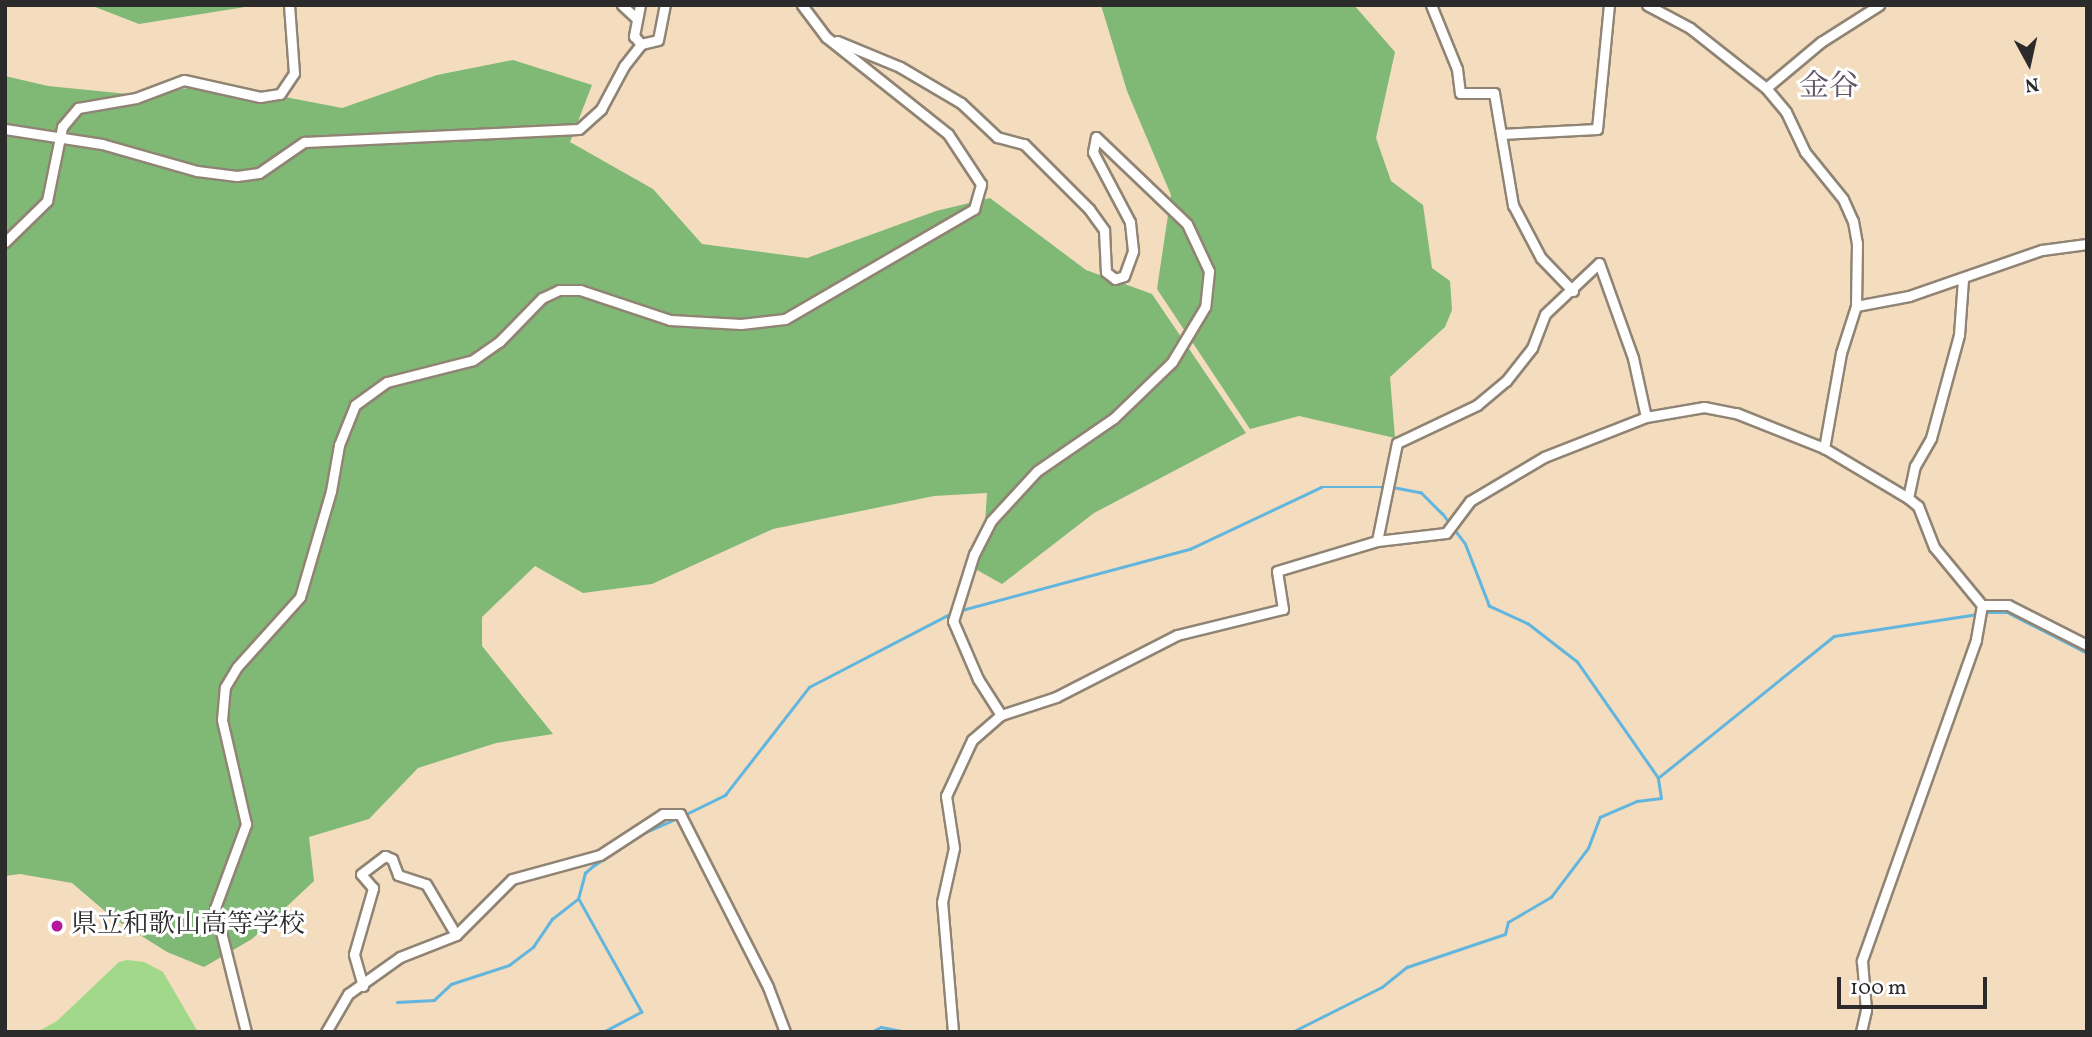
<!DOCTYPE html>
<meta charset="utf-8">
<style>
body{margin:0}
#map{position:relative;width:2092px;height:1037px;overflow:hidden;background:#f4dcbe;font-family:Vollkorn,"Noto Serif JP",serif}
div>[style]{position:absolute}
.green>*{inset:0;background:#a1d889}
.forest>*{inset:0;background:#80b875}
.stream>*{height:2.5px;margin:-1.25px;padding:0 1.25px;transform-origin:1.25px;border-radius:1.25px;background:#62b6de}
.roads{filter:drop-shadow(2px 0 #908474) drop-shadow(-2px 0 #908474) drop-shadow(0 2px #908474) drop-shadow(0 -2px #908474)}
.minor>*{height:9px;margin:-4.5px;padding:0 4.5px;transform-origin:4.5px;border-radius:4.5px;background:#fff}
.dots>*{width:19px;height:19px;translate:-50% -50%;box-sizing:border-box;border:4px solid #fff;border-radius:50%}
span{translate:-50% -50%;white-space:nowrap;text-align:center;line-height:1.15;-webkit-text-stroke:6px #fff;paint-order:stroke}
.poi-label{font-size:26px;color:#2b2b2b}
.left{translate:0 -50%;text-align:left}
.quarter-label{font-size:30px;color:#615666}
.frame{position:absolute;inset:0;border:7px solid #2b2b2b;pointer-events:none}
.north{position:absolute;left:1994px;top:28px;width:70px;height:70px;-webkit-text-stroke:5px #fff;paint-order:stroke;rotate:172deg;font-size:19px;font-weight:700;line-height:28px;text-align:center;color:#2b2b2b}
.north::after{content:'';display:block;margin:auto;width:24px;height:32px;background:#2b2b2b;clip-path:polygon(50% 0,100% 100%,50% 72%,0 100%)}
.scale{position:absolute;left:1837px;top:977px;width:150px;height:32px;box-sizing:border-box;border:4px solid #2b2b2b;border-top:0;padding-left:9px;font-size:21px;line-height:24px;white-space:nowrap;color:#2b2b2b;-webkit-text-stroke:5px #fff;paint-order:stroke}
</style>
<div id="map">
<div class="green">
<div style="clip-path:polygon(127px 960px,144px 962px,163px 972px,198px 1032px,37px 1032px,57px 1021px,119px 962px)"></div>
</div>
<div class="forest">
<div style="clip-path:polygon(90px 5px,257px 5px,139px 24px)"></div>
<div style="clip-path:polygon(1101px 5px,1354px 5px,1395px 52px,1376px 138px,1391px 181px,1423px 205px,1432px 268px,1450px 281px,1452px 310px,1445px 327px,1390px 377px,1395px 438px,1299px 416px,1250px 429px,1157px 289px,1171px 195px,1127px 91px)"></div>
<div style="clip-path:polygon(513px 60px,592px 85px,570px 142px,653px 189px,702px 244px,807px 258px,936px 211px,990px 198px,1086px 270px,1152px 294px,1246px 433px,1094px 513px,1002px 584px,970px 566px,984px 539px,987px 493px,934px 496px,773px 529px,652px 584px,583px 593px,535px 566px,482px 617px,482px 646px,553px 734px,496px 743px,418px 768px,369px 819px,309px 837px,314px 881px,252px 939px,204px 967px,167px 952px,113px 918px,72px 883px,20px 874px,5px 876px,5px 76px,48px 86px,148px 96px,212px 83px,342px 108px,437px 75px)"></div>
</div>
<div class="stream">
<div style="left:958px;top:611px;width:240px;rotate:-15deg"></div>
<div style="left:1190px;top:549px;width:145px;rotate:-25.3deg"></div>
<div style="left:1321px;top:487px;width:63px"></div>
<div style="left:1984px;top:613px;width:25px"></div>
<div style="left:2009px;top:613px;width:88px;rotate:27.1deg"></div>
<div style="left:1658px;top:778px;width:226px;rotate:-38.9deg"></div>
<div style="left:1834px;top:636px;width:145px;rotate:-8.7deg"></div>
<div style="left:684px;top:815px;width:46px;rotate:-26deg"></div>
<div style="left:725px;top:795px;width:137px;rotate:-52.1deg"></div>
<div style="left:809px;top:687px;width:161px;rotate:-27.4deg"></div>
<div style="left:579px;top:899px;width:129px;rotate:60.9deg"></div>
<div style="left:642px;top:1012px;width:43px;rotate:152.2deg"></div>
<div style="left:397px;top:1002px;width:37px;rotate:-3deg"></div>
<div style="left:434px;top:1000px;width:23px;rotate:-43deg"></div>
<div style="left:451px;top:984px;width:61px;rotate:-18.1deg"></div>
<div style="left:509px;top:965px;width:30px;rotate:-37deg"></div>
<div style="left:533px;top:947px;width:34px;rotate:-56deg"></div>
<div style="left:552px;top:919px;width:33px;rotate:-38deg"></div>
<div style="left:578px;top:899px;width:27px;rotate:-75deg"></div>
<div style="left:585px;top:873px;width:11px;rotate:-41deg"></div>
<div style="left:593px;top:866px;width:61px;rotate:-32.9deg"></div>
<div style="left:644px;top:833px;width:37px;rotate:-24deg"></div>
<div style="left:871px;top:1032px;width:11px;rotate:-27deg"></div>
<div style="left:881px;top:1027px;width:26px;rotate:11deg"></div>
<div style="left:1292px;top:1032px;width:101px;rotate:-26.6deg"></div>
<div style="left:1382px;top:987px;width:32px;rotate:-39deg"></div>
<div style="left:1407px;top:967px;width:103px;rotate:-18.6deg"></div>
<div style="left:1505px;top:934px;width:12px;rotate:-76deg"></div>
<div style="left:1508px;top:922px;width:50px;rotate:-30.2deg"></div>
<div style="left:1551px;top:897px;width:61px;rotate:-52.9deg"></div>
<div style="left:1588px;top:848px;width:33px;rotate:-69deg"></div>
<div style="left:1600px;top:817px;width:40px;rotate:-23.4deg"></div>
<div style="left:1637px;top:801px;width:24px;rotate:-7deg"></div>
<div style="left:1661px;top:798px;width:20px;rotate:-99deg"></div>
<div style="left:1658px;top:778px;width:141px;rotate:-124.9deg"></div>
<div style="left:1577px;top:662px;width:62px;rotate:-142.2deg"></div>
<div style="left:1528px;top:624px;width:43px;rotate:-155.2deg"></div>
<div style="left:1489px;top:606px;width:66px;rotate:-111.2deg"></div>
<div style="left:1465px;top:544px;width:38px;rotate:-127deg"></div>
<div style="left:1442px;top:514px;width:30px;rotate:-135deg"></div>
<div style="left:1421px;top:493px;width:31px;rotate:-169deg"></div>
</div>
<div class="roads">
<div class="minor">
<div style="left:622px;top:5px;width:19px;rotate:43deg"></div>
<div style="left:640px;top:5px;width:32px;rotate:101deg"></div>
<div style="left:634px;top:36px;width:11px;rotate:49deg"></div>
<div style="left:1431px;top:5px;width:69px;rotate:67.9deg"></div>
<div style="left:1457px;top:69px;width:24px;rotate:83deg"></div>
<div style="left:1460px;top:93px;width:34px"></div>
<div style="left:1494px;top:93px;width:114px;rotate:80.4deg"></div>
<div style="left:1513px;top:205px;width:60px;rotate:62.2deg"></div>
<div style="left:1541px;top:258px;width:46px;rotate:45.9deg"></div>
<div style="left:1647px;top:5px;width:49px;rotate:28.1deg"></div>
<div style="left:1690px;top:28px;width:97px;rotate:38.3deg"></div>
<div style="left:1766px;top:88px;width:31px;rotate:50deg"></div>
<div style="left:1786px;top:112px;width:44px;rotate:64.6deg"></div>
<div style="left:1805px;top:152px;width:60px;rotate:51deg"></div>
<div style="left:1843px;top:199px;width:24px;rotate:66deg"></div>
<div style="left:1853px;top:221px;width:22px;rotate:80deg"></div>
<div style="left:1857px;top:243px;width:63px;rotate:90.9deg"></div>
<div style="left:1856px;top:306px;width:49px;rotate:107.7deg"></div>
<div style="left:1841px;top:353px;width:97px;rotate:100.1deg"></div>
<div style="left:837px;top:41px;width:68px;rotate:22.4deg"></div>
<div style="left:900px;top:67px;width:71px;rotate:30.5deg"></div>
<div style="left:961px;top:103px;width:50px;rotate:43.4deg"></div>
<div style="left:997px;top:137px;width:28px;rotate:15deg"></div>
<div style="left:1024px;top:144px;width:92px;rotate:45deg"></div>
<div style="left:1089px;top:209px;width:26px;rotate:54deg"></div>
<div style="left:1104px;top:230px;width:42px;rotate:87.3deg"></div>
<div style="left:1106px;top:272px;width:11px;rotate:38deg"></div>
<div style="left:1115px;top:279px;width:9px;rotate:-18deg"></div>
<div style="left:1124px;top:276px;width:27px;rotate:-70deg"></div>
<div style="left:1133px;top:251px;width:29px;rotate:-96deg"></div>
<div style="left:1130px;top:222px;width:79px;rotate:-117.9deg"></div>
<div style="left:1093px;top:152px;width:15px;rotate:-79deg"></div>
<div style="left:1096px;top:137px;width:126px;rotate:43.7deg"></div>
<div style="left:1187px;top:224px;width:52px;rotate:64.9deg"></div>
<div style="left:1209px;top:271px;width:36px;rotate:96deg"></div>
<div style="left:1205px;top:307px;width:64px;rotate:121deg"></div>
<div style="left:1172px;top:362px;width:81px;rotate:136deg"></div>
<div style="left:1114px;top:418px;width:93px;rotate:145.5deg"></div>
<div style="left:1037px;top:471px;width:68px;rotate:132.6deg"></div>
<div style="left:991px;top:521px;width:37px;rotate:117deg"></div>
<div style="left:974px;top:554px;width:70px;rotate:107.4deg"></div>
<div style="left:953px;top:621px;width:63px;rotate:66.7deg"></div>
<div style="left:978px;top:679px;width:43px;rotate:57.4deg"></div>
<div style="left:1766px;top:88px;width:72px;rotate:-39.9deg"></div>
<div style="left:1821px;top:42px;width:69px;rotate:-32.5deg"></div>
<div style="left:5px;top:129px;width:98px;rotate:8.8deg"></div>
<div style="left:102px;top:144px;width:99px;rotate:15.9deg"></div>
<div style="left:197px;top:171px;width:40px;rotate:7.1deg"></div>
<div style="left:237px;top:176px;width:22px;rotate:-8deg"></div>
<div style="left:259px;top:173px;width:55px;rotate:-34.6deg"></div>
<div style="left:304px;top:142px;width:275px;rotate:-2.7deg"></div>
<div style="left:579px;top:129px;width:30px;rotate:-42deg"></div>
<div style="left:601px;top:109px;width:49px;rotate:-61.9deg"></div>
<div style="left:624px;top:66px;width:28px;rotate:-52deg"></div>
<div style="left:641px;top:44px;width:17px;rotate:-13deg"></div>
<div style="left:658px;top:40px;width:36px;rotate:-79deg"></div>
<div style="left:1501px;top:134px;width:96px;rotate:-3deg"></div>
<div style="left:1597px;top:129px;width:125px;rotate:-84.5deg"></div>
<div style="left:5px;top:242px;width:59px;rotate:-44.3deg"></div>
<div style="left:47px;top:201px;width:76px;rotate:-78.5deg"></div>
<div style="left:62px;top:127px;width:25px;rotate:-50deg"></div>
<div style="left:78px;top:108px;width:59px;rotate:-9.8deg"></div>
<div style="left:136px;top:98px;width:51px;rotate:-20.6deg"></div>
<div style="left:184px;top:80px;width:78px;rotate:12.6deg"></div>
<div style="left:260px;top:97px;width:20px;rotate:-9deg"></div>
<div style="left:280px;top:94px;width:25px;rotate:-56deg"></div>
<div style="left:294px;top:73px;width:68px;rotate:-94.2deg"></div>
<div style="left:1856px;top:306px;width:54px;rotate:-10.7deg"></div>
<div style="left:1909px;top:296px;width:141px;rotate:-19.1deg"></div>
<div style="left:2042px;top:250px;width:45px;rotate:-7.6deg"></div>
<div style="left:1908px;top:498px;width:33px;rotate:-78deg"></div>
<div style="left:1915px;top:466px;width:32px;rotate:-60deg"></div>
<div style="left:1931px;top:438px;width:107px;rotate:-74.8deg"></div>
<div style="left:1959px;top:335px;width:56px;rotate:-85.9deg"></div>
<div style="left:1377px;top:541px;width:100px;rotate:-78.5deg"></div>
<div style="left:1397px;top:443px;width:89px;rotate:-25.4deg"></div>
<div style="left:1477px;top:405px;width:38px;rotate:-40deg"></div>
<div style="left:1506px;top:381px;width:42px;rotate:-51.8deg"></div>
<div style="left:1532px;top:348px;width:36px;rotate:-69deg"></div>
<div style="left:1545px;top:314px;width:74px;rotate:-43.4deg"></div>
<div style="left:1599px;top:263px;width:101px;rotate:70.3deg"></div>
<div style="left:1633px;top:358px;width:60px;rotate:77.6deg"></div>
<div style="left:1982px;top:605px;width:26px"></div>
<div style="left:2008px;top:605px;width:89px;rotate:26.9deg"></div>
<div style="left:363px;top:986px;width:33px;rotate:-106deg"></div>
<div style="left:354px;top:954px;width:69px;rotate:-73.9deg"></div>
<div style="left:373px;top:888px;width:18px;rotate:-131deg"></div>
<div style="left:361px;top:874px;width:30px;rotate:-37deg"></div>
<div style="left:385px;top:856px;width:8px;rotate:23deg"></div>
<div style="left:392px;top:859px;width:17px;rotate:69deg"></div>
<div style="left:398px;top:875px;width:29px;rotate:18deg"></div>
<div style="left:426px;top:884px;width:59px;rotate:59.5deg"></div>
<div style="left:246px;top:1032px;width:128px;rotate:-104deg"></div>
<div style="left:215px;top:908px;width:90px;rotate:-69.7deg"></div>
<div style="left:246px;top:824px;width:107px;rotate:-103deg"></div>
<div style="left:222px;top:720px;width:33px;rotate:-85deg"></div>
<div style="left:225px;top:687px;width:23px;rotate:-59deg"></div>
<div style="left:237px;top:667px;width:94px;rotate:-48deg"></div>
<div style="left:300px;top:597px;width:110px;rotate:-73.7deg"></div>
<div style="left:331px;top:491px;width:47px;rotate:-80.1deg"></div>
<div style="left:339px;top:445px;width:43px;rotate:-68.2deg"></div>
<div style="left:355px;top:405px;width:39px;rotate:-36deg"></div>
<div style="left:387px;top:382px;width:89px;rotate:-14.3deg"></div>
<div style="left:473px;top:360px;width:32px;rotate:-35deg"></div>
<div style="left:499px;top:342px;width:62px;rotate:-45.7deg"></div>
<div style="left:542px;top:298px;width:19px;rotate:-25deg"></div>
<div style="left:559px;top:290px;width:21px"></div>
<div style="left:580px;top:290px;width:95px;rotate:18.4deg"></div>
<div style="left:670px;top:320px;width:71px;rotate:3.2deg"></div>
<div style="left:741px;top:324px;width:44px;rotate:-6.5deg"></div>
<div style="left:785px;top:319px;width:219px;rotate:-30.2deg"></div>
<div style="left:974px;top:209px;width:26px;rotate:-74deg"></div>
<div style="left:981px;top:184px;width:60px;rotate:-123.4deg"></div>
<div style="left:948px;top:134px;width:156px;rotate:-141.5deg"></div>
<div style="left:826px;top:37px;width:40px;rotate:-127deg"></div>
<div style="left:326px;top:1032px;width:44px;rotate:-59.9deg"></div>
<div style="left:348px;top:994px;width:64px;rotate:-35.4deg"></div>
<div style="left:400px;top:957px;width:60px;rotate:-21.4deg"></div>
<div style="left:456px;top:935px;width:79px;rotate:-45deg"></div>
<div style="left:512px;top:879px;width:91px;rotate:-15.3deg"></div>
<div style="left:600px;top:855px;width:75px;rotate:-33.1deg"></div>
<div style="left:663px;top:814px;width:17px"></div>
<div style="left:680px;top:814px;width:194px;rotate:63deg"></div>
<div style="left:768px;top:987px;width:48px;rotate:69.3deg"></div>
<div style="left:953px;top:1032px;width:130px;rotate:-94.8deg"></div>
<div style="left:942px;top:902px;width:55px;rotate:-77.5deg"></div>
<div style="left:954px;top:848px;width:53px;rotate:-98.7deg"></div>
<div style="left:946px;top:796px;width:62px;rotate:-65.1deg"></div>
<div style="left:972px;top:740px;width:38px;rotate:-41deg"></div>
<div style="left:1001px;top:715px;width:58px;rotate:-18.1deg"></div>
<div style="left:1056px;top:697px;width:136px;rotate:-27.1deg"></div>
<div style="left:1177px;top:635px;width:109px;rotate:-13.8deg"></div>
<div style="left:1283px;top:609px;width:38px;rotate:-99deg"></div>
<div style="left:1277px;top:571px;width:104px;rotate:-16.7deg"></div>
<div style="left:1377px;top:541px;width:69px;rotate:-6.6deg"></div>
<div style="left:1446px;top:533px;width:40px;rotate:-53deg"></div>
<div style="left:1470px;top:501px;width:86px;rotate:-30.7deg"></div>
<div style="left:1544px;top:457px;width:110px;rotate:-21.4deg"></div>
<div style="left:1646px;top:417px;width:59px;rotate:-9.8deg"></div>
<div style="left:1704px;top:407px;width:33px;rotate:11deg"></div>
<div style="left:1736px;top:413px;width:95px;rotate:21.7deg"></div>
<div style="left:1824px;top:448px;width:98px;rotate:30.8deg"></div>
<div style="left:1908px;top:498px;width:13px;rotate:39deg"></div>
<div style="left:1918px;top:506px;width:44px;rotate:68.7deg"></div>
<div style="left:1934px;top:547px;width:75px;rotate:50.4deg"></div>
<div style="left:1982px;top:605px;width:36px;rotate:100deg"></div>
<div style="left:1976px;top:640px;width:341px;rotate:109.6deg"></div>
<div style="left:1862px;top:961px;width:49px;rotate:85.3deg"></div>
<div style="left:1866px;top:1010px;width:23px;rotate:103deg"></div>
</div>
</div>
<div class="dots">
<div style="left:57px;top:926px;background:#b5179e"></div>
</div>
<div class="poi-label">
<span class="left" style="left:71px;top:926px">県立和歌山高等学校</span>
</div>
<div class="quarter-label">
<span style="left:1829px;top:87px">金谷</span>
</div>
<div class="frame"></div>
<div class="north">N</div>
<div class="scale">100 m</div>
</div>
